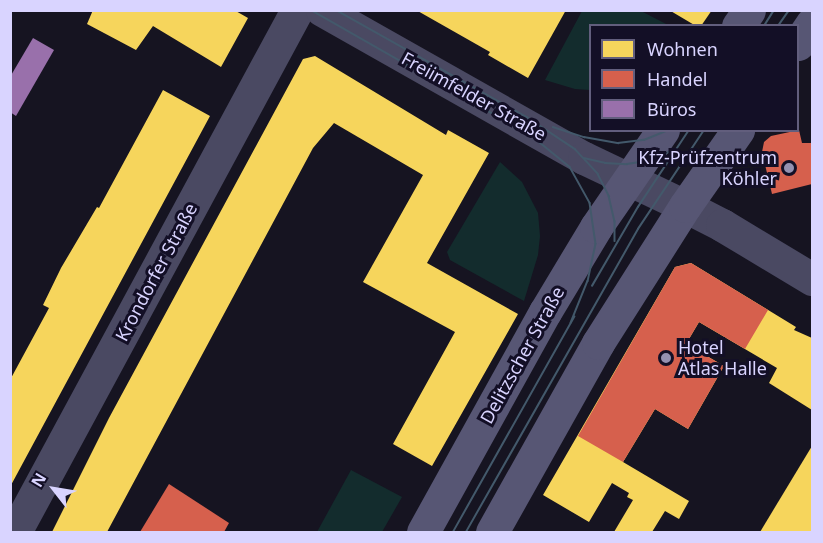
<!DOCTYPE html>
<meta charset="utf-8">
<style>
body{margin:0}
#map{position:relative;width:823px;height:543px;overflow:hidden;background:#161421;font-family:"Noto Sans",sans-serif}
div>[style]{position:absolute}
.green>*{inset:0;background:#132c2d}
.homes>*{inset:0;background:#f6d55c}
.shops>*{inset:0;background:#d6604d}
.offices>*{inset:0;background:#9970ab}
.minor>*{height:33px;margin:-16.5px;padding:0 16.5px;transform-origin:16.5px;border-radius:16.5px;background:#4a4962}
.tertiary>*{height:33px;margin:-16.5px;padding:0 16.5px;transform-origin:16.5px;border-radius:16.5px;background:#4a4962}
.secondary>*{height:33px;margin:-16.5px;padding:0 16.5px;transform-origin:16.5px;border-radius:16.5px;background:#575674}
.tram>*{height:1.5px;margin:-0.75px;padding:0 0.75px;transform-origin:0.75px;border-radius:0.75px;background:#43596b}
.dots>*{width:16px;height:16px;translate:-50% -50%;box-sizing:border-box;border:3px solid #130f26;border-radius:50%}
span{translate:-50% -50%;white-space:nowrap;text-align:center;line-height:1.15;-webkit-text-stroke:6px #130f26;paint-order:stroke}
.street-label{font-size:18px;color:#d9d4ff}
.poi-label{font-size:18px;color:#d9d4ff}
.right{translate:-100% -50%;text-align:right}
.left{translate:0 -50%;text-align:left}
.frame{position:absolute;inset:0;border:12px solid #d9d4ff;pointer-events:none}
.legend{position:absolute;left:589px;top:24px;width:210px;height:108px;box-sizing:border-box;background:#130f26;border:2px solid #625e7d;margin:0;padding:8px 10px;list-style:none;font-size:18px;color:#d9d4ff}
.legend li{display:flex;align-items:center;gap:12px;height:30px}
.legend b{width:30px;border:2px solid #625e7d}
.north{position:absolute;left:24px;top:459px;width:60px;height:60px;-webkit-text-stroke:4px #130f26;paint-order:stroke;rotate:301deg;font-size:16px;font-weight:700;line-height:24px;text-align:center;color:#d9d4ff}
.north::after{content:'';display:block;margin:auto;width:21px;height:27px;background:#d9d4ff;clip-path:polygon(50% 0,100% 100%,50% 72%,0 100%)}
</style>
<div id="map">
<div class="green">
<div style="clip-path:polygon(582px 11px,641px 11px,668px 25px,590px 26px,590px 90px,575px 89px,545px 80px)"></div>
<div style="clip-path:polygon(500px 162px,522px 182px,538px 213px,540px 236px,538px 255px,524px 301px,450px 260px,447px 252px)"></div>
<div style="clip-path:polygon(351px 470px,402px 497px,382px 532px,317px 532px)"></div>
</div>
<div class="homes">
<div style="clip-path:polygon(93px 10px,234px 10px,248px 18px,221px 67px,153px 26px,136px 50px,87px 24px)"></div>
<div style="clip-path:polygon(416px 10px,514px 12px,566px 10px,528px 78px,488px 55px,490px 52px)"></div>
<div style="clip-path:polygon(669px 10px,712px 10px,701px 26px,696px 26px)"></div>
<div style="clip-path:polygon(315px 56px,446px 135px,448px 130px,489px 153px,427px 263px,518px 314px,432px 466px,393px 444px,455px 332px,363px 282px,423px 175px,334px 123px,313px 148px,107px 532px,52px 532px,109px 418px,303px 59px)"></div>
<div style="clip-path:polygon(163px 90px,210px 116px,10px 487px,10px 380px,49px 308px,43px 305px,61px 268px,97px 207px,99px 208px)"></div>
<div style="clip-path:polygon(691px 263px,796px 327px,794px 330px,812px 338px,812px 410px,769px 383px,777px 368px,699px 322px,686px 344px,724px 366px,688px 429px,655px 409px,623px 462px,689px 501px,679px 519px,665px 511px,652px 532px,614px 532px,633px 500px,627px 497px,629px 493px,612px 483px,589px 522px,543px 495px,675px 267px)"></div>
<div style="clip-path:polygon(812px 446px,812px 532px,760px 532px)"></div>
</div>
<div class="shops">
<div style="clip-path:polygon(799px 130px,802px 143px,812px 143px,812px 184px,772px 194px,762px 152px,764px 142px,771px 136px)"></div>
<div style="clip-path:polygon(691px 263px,768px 310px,745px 349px,699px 322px,686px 344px,724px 366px,688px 429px,655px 409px,623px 462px,578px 436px,675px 267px)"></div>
<div style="clip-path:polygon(169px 484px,229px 523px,224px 532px,140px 532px)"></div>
</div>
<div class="offices">
<div style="clip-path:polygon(33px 38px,54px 50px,16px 116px,10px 112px,10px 77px)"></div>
</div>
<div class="minor">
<div style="left:685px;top:206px;width:42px;rotate:27.2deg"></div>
<div style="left:722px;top:225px;width:105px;rotate:31deg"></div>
<div style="left:15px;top:532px;width:593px;rotate:-61.62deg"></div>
</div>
<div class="tertiary">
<div style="left:322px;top:10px;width:301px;rotate:29.5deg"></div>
<div style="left:584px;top:158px;width:112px;rotate:25.4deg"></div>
</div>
<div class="secondary">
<div style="left:738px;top:26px;width:19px;rotate:-55deg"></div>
<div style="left:798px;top:44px;width:25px;rotate:-56deg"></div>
<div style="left:423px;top:532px;width:252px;rotate:-61deg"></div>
<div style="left:545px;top:312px;width:99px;rotate:-59deg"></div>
<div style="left:596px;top:227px;width:118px;rotate:-55.4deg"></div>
<div style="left:492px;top:532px;width:217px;rotate:-60.7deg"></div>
<div style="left:598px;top:343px;width:162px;rotate:-57.6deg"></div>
<div style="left:685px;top:206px;width:93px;rotate:-55.1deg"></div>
</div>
<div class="tram">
<div style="left:311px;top:10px;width:254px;rotate:29.7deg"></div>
<div style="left:532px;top:136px;width:49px;rotate:39.2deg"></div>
<div style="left:570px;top:167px;width:41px;rotate:60.9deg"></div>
<div style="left:590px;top:203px;width:41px;rotate:81.7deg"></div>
<div style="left:596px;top:244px;width:38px;rotate:102deg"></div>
<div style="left:588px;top:281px;width:45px;rotate:112deg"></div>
<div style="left:336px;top:10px;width:219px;rotate:29.3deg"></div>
<div style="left:527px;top:117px;width:58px;rotate:33.7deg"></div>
<div style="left:575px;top:149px;width:34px;rotate:47deg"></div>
<div style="left:598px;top:174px;width:25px;rotate:63deg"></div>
<div style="left:609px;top:196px;width:26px;rotate:77deg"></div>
<div style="left:615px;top:221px;width:20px;rotate:90deg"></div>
<div style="left:764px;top:26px;width:19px;rotate:-58deg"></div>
<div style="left:778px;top:26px;width:19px;rotate:-55deg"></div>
<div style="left:553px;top:127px;width:33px;rotate:18deg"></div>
<div style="left:584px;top:137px;width:35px;rotate:10deg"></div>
<div style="left:618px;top:143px;width:26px;rotate:-7deg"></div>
<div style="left:644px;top:140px;width:27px;rotate:-22deg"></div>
<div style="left:584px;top:158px;width:22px;rotate:13deg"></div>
<div style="left:605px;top:163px;width:22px;rotate:3deg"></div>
<div style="left:627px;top:164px;width:24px;rotate:-9deg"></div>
<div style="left:651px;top:160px;width:24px;rotate:-24deg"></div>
<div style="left:592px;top:286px;width:91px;rotate:-59.8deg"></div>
<div style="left:638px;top:207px;width:92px;rotate:-56.5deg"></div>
<div style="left:453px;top:532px;width:247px;rotate:-60.6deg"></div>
<div style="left:466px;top:532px;width:348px;rotate:-60.4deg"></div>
<div style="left:638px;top:229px;width:119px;rotate:-56.3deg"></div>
</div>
<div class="dots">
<div style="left:789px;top:168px;background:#9591b1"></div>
<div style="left:666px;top:358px;background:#9591b1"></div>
</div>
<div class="street-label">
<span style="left:474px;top:96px;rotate:29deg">Freiimfelder Straße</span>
<span style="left:156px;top:272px;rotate:-62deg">Krondorfer Straße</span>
<span style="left:522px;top:355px;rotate:-61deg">Delitzscher Straße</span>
</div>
<div class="poi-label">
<span class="right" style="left:777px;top:168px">Kfz-Prüfzentrum<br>Köhler</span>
<span class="left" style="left:678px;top:358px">Hotel<br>Atlas Halle</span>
</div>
<div class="frame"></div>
<ul class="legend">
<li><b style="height:16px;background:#f6d55c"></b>Wohnen</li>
<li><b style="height:16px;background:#d6604d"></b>Handel</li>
<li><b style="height:16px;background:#9970ab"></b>Büros</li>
</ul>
<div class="north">N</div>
</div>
